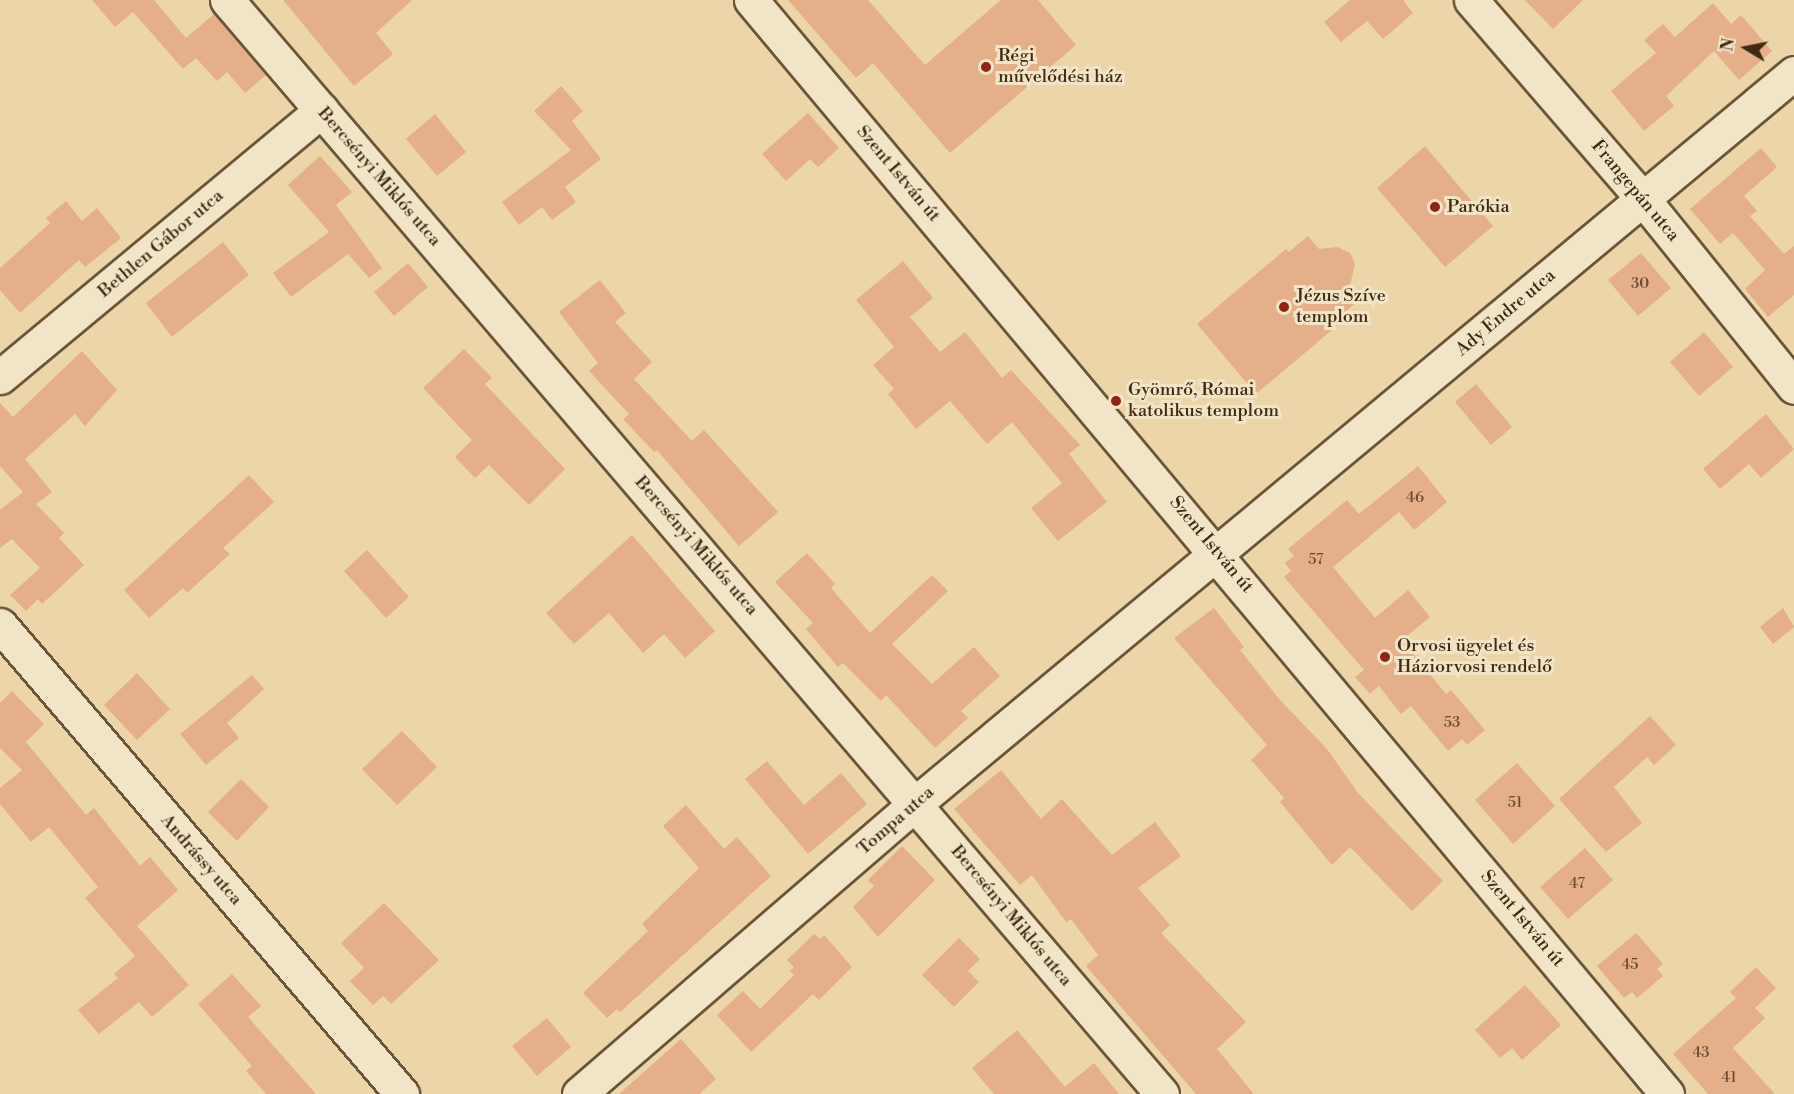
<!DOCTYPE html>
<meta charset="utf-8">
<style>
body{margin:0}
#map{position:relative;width:1794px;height:1094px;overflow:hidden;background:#ebd5a9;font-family:"Libre Bodoni",serif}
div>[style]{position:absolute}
.building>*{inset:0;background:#e5af89}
.roads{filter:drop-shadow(2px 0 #6a5538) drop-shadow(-2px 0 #6a5538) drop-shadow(0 2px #6a5538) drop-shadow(0 -2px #6a5538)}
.minor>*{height:33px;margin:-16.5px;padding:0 16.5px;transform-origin:16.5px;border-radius:16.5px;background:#f2e4c7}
.tertiary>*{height:33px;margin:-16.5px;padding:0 16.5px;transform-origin:16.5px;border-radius:16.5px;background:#f2e4c7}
.dots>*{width:16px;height:16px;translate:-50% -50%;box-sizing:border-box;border:3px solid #f2e4c7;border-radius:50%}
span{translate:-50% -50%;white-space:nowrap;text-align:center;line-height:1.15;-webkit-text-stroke:6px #f2e4c7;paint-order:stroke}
.number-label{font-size:15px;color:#684b30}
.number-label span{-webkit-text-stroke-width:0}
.poi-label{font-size:18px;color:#3f2a12}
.left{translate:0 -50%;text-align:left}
.street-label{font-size:18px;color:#3f2a12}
.north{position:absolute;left:1716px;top:18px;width:60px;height:60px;-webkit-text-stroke:4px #f2e4c7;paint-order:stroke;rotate:280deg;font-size:16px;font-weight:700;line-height:24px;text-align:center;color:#3f2a12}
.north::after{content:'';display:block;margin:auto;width:21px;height:27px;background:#3f2a12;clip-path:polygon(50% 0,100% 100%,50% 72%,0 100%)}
</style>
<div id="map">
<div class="building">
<div style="clip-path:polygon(92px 0,154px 0,186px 38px,214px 14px,266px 75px,245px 93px,227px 72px,217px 81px,196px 58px,183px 69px,133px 12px,115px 27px)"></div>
<div style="clip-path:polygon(283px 0,412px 0,376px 33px,393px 54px,354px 86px)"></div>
<div style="clip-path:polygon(788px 0,868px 0,925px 65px,1001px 0,1038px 0,1076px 45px,950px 153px,873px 63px,856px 78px)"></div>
<div style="clip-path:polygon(1350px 0,1403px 0,1413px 13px,1383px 39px,1367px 21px,1341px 42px,1324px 22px)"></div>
<div style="clip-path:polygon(1525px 0,1583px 0,1553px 29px)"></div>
<div style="clip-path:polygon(1713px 3px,1731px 24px,1741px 15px,1772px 51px,1739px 80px,1714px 51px,1666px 96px,1674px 106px,1644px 131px,1611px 91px,1656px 53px,1644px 40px,1663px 24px,1675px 37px)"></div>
<div style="clip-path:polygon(561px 86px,583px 111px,572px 121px,601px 159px,565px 187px,576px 202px,552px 220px,542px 207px,519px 225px,502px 202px,571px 150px,534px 111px)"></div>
<div style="clip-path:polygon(808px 113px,839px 148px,818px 167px,810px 159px,786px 181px,762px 154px)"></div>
<div style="clip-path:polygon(435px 114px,466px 152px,437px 176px,406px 139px)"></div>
<div style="clip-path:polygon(1425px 146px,1493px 226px,1445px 267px,1377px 188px)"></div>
<div style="clip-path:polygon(1761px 148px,1777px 167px,1744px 196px,1757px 211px,1750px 216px,1784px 254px,1794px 246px,1794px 295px,1768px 317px,1745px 289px,1765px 270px,1733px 233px,1720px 244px,1690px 209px)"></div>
<div style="clip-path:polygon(320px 156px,352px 192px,336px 205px,382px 268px,369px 278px,348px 254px,291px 297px,273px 273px,329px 232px,288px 185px)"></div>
<div style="clip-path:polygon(66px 201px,82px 221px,97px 208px,121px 238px,85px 267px,79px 260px,20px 313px,0 290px,0 268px,50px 223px,46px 218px)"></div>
<div style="clip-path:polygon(1308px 236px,1319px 249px,1337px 247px,1350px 253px,1355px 264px,1350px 285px,1362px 298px,1341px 315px,1345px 319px,1256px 394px,1197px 324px,1286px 249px,1289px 252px)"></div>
<div style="clip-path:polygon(223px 242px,249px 275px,172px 337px,146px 303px)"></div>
<div style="clip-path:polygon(1641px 253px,1671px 288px,1638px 316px,1608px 280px)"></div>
<div style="clip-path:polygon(903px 261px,933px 298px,910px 317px,940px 352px,965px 332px,1002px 378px,1011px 370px,1080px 445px,1069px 454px,1107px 502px,1058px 541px,1031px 508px,1062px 483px,1012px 422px,987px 444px,950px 401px,916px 429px,888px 394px,894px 389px,873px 365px,894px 347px,856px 300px)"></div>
<div style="clip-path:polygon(408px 263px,428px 287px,394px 316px,374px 292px)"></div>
<div style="clip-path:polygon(600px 280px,626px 313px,615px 322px,652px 362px,634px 379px,692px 441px,704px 430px,778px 512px,739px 546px,657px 450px,654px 452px,623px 419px,629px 414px,589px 371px,598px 363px,559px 312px)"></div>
<div style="clip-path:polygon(1704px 332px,1733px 367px,1699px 396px,1670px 362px)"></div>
<div style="clip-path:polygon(464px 349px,492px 378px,485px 384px,565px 469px,529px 505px,489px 465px,475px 478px,455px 457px,472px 440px,423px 388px)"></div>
<div style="clip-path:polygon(82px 351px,117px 390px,85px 426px,75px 414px,25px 459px,52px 492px,36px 504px,64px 533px,59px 538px,84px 565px,42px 604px,38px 599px,26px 611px,10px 595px,40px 568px,12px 539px,0 548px,0 510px,23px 492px,0 466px,0 403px,13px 417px)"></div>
<div style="clip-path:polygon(1476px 384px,1512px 427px,1491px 445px,1455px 402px)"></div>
<div style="clip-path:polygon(1766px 414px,1794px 449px,1761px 478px,1749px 464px,1720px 489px,1703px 469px)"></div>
<div style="clip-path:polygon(1418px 466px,1447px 502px,1414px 530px,1399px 512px,1333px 567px,1375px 618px,1408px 590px,1430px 617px,1402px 640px,1446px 694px,1451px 690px,1485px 730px,1467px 745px,1462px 739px,1448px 751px,1411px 706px,1401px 714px,1379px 686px,1370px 694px,1355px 677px,1364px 670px,1284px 577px,1291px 571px,1285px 563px,1294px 556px,1288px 549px,1347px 500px,1359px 514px)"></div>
<div style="clip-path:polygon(249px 475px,274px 502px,223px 548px,230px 554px,187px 593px,183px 588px,149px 618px,124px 590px)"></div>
<div style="clip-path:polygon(632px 535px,715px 631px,685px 658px,664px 634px,643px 653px,609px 613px,574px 644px,546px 613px)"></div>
<div style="clip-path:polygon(367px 550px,409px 597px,386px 618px,344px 571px)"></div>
<div style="clip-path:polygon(807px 553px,835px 584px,831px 588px,870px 633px,932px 575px,948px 591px,892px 644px,932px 684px,974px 647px,1000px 676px,961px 711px,968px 718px,935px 748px,886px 695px,881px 701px,843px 663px,838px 667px,806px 629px,813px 623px,775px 582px)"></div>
<div style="clip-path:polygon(1214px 608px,1244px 647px,1240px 650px,1280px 700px,1327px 749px,1358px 793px,1443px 881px,1412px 911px,1350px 847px,1332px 865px,1280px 802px,1284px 798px,1251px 760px,1267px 745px,1174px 638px)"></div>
<div style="clip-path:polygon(1783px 608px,1794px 627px,1773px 644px,1760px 627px)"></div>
<div style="clip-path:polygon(137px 673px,170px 709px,137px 740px,104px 705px)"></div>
<div style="clip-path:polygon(252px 675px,264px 689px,227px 723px,239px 738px,206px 765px,180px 734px)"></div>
<div style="clip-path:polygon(12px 691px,44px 724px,26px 742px,86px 815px,94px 808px,140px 866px,150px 857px,178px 890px,137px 926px,189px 985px,152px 1017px,139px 1002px,99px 1034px,78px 1010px,118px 978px,114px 974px,135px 956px,85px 898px,98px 887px,49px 827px,31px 842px,0 804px,0 788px,22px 770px,0 748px,0 703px)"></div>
<div style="clip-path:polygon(1650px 716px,1676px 745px,1654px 765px,1647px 757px,1614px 787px,1642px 823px,1606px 852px,1559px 799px)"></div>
<div style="clip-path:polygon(402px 731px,437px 767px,397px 805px,362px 769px)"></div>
<div style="clip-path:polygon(767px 761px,804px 805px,841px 773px,867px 804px,808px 854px,745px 779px)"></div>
<div style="clip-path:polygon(1517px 763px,1555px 806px,1513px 844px,1475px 800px)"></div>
<div style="clip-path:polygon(1001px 770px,1041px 819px,1062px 799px,1112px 855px,1155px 822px,1181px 856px,1138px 888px,1170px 925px,1161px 933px,1246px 1022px,1217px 1049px,1254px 1094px,1196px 1094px,1086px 966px,1098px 955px,1071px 919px,1066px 922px,1032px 875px,1020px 885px,954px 809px)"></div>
<div style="clip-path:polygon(241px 779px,269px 807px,237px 841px,208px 812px)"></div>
<div style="clip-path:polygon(686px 805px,724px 849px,737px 837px,771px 876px,620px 1012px,617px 1009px,607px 1018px,583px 993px,648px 931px,642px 924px,699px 868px,663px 826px)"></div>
<div style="clip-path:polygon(902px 846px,935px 880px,878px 937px,853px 907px,874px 886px,868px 880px)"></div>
<div style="clip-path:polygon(1585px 848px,1613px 880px,1568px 919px,1540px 887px)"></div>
<div style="clip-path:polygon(384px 903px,439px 960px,391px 1004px,383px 996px,373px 1005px,350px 981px,364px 968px,341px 943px)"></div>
<div style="clip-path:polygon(1636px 933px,1663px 964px,1657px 969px,1663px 976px,1637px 998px,1632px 992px,1624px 998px,1597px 966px)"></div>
<div style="clip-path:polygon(814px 934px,820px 939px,824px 935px,852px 967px,819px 1000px,813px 994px,751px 1052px,717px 1015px,743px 991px,760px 1009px,794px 975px,790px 971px,794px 967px,787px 960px)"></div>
<div style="clip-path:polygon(959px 938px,980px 959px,968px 971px,979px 982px,954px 1007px,922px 975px)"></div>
<div style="clip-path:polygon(1756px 967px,1776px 988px,1755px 1008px,1765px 1018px,1733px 1048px,1775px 1094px,1708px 1094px,1673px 1054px,1736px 998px,1730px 992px)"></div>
<div style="clip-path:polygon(232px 974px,261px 1006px,248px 1017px,316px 1094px,266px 1094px,246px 1071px,252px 1066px,198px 1004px)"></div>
<div style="clip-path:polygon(1525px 985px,1561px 1025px,1522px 1060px,1512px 1048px,1500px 1058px,1475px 1030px)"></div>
<div style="clip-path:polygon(547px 1018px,571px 1047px,537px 1076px,512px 1046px)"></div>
<div style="clip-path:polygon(1017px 1030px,1065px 1087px,1094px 1063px,1119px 1094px,994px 1094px,972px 1068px)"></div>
<div style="clip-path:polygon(681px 1039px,716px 1079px,699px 1094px,619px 1094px)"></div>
</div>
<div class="roads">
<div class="minor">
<div style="left:227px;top:0;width:1439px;rotate:49.48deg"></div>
<div style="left:1471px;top:0;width:263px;rotate:49.2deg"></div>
<div style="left:1643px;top:199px;width:241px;rotate:51.2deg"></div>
<div style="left:0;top:377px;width:418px;rotate:-39.7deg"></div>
<div style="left:0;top:625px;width:618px;rotate:49.4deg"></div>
<div style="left:579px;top:1094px;width:445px;rotate:-40.8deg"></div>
<div style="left:916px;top:803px;width:1142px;rotate:-39.74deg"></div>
</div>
<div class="tertiary">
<div style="left:751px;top:0;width:1427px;rotate:50.06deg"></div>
</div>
</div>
<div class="dots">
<div style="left:986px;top:67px;background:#8f2418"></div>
<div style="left:1435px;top:207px;background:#8f2418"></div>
<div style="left:1284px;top:307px;background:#8f2418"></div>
<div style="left:1116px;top:401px;background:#8f2418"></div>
<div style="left:1385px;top:657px;background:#8f2418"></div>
</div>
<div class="number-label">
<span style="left:1640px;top:284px">30</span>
<span style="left:1415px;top:498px">46</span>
<span style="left:1316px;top:560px">57</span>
<span style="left:1452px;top:723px">53</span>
<span style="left:1515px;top:803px">51</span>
<span style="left:1577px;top:884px">47</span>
<span style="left:1630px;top:965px">45</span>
<span style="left:1701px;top:1053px">43</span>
<span style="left:1729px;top:1078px">41</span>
</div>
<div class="poi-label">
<span class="left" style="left:998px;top:67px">Régi<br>művelődési ház</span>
<span class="left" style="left:1447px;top:207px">Parókia</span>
<span class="left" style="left:1296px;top:307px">Jézus Szíve<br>templom</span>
<span class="left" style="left:1128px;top:401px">Gyömrő, Római<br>katolikus templom</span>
<span class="left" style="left:1397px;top:657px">Orvosi ügyelet és<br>Háziorvosi rendelő</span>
</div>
<div class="street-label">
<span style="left:898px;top:174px;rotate:50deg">Szent István út</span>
<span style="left:379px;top:177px;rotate:49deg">Bercsényi Miklós utca</span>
<span style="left:1635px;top:191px;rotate:50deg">Frangepán utca</span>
<span style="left:161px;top:244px;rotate:-40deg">Bethlen Gábor utca</span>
<span style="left:1506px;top:313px;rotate:-40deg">Ady Endre utca</span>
<span style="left:1211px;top:545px;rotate:50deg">Szent István út</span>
<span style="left:696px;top:546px;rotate:49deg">Bercsényi Miklós utca</span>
<span style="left:896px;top:821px;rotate:-41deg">Tompa utca</span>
<span style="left:201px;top:860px;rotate:49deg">Andrássy utca</span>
<span style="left:1011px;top:916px;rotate:50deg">Bercsényi Miklós utca</span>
<span style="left:1522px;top:919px;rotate:50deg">Szent István út</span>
</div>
<div class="north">N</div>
</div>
